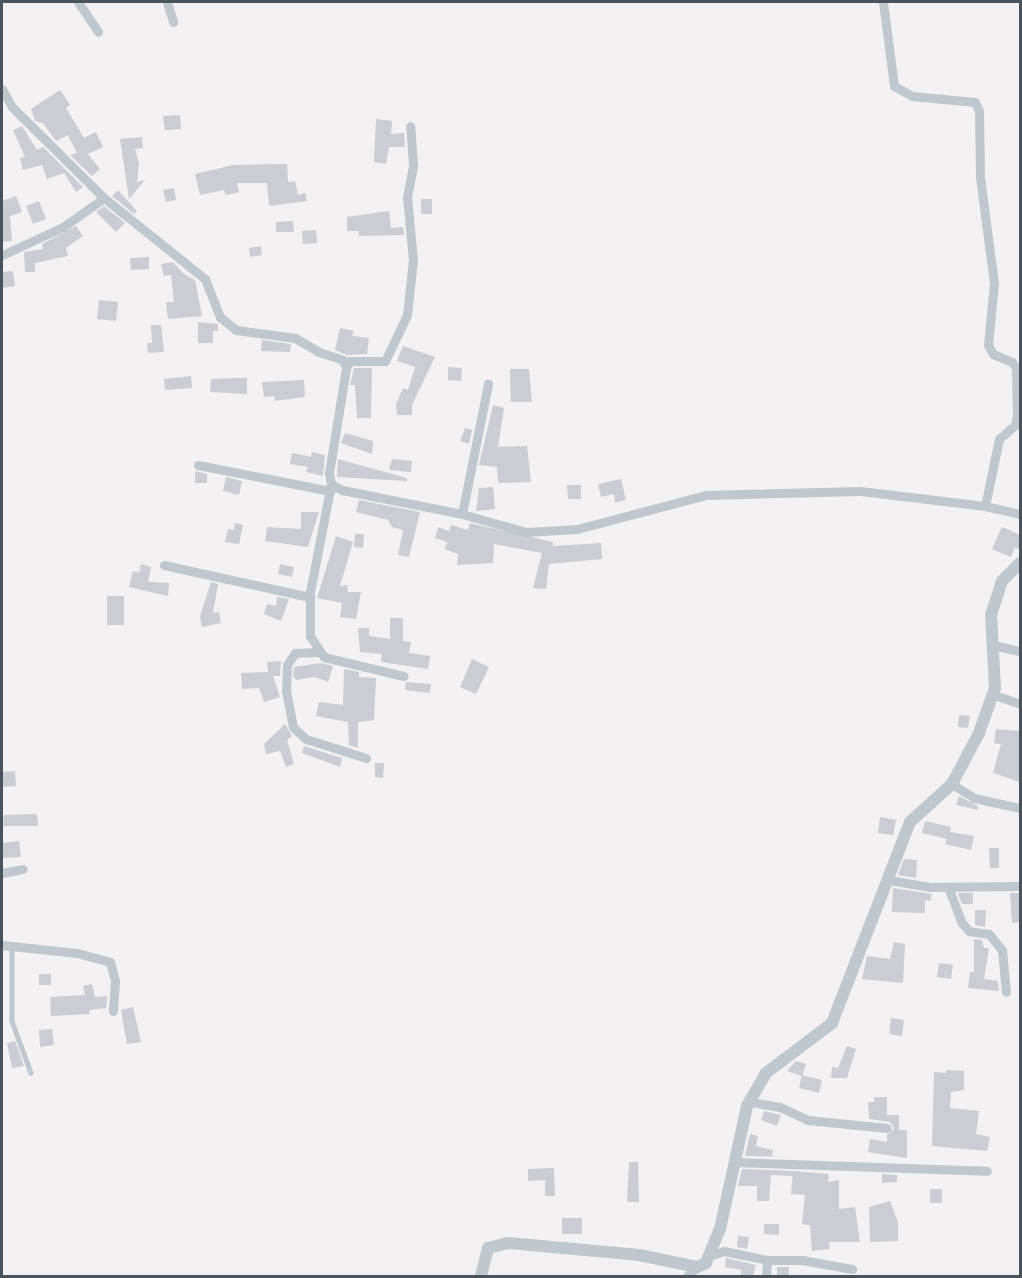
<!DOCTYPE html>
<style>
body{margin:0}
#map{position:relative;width:1022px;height:1278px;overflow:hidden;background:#f3f1f1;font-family:Mulish,sans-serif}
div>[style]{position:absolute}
.building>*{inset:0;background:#cbcdd2}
.service>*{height:4.5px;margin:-2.25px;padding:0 2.25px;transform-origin:2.25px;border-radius:2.25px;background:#c0c7cd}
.minor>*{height:9px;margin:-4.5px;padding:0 4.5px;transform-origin:4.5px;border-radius:4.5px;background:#c0c7cd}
.tertiary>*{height:12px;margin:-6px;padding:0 6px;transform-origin:6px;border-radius:6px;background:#c0c7cd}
span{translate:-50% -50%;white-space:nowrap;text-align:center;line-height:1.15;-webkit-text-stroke:6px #fff;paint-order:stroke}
.frame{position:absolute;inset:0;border:3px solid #4a535c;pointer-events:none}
</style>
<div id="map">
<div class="building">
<div style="clip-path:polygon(60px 90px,70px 105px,66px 108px,84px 138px,96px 132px,103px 147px,88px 154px,100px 169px,92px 176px,70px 155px,77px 153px,68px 135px,56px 141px,43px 123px,35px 121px,31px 109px)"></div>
<div style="clip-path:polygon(180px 115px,181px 129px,165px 130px,163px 116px)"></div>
<div style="clip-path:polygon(376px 119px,392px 121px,391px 134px,404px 133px,405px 147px,389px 147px,386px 164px,374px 162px)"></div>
<div style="clip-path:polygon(22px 126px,37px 150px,43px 147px,83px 187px,76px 192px,64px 173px,47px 179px,42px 165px,23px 170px,20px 158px,25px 157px,13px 130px)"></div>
<div style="clip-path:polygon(142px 137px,143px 148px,135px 149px,139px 163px,137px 182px,145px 180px,129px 199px,120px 139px)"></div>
<div style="clip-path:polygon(287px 164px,288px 182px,295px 181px,298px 195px,305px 193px,307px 201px,269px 206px,267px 183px,237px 183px,239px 192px,226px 195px,224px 190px,200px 195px,195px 174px,233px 165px)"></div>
<div style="clip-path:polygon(174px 188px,176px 200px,166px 202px,163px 190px)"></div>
<div style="clip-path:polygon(118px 190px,137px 211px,134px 214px,112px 196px)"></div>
<div style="clip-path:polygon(16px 196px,22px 212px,10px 216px,12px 241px,2px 242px,2px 201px)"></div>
<div style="clip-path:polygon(421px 199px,432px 199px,432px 214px,421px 214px)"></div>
<div style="clip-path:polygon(39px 201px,46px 219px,33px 224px,26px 206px)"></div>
<div style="clip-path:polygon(104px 206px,125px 223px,116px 232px,96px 212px)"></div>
<div style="clip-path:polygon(389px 211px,391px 228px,403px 227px,404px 235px,359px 236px,359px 231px,347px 231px,347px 217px)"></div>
<div style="clip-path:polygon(293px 221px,294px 232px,276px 232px,276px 222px)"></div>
<div style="clip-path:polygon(76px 226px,83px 236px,66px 248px,68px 256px,35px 263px,35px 272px,25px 272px,24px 252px,43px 249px,42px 244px)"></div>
<div style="clip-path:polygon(316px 230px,317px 243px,303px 244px,302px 231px)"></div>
<div style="clip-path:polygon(261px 246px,262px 255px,250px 257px,249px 248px)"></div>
<div style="clip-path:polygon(149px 257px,149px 269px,131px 270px,130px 258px)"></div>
<div style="clip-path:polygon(173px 262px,184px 274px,195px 280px,202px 316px,168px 319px,166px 302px,174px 302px,171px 275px,164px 276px,161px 264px)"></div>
<div style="clip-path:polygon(13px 271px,15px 286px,2px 288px,2px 272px)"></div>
<div style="clip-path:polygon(99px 300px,118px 302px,116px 321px,97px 319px)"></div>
<div style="clip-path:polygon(198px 322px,218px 324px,218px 331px,213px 331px,213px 343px,198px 343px)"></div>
<div style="clip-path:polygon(151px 325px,161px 325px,164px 352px,148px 353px,147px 343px,152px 343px)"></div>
<div style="clip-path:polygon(340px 328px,354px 331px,352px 336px,369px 338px,367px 354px,347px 355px,335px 350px)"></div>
<div style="clip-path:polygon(262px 340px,291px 344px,290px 352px,261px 351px)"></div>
<div style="clip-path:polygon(403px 346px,435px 357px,412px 405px,412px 415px,397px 415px,396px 404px,403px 388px,408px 390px,415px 367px,397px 361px)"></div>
<div style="clip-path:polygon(448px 367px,462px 368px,461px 381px,448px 380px)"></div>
<div style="clip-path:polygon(354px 368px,372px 368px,371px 418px,357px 418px,355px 385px,350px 385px)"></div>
<div style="clip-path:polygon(510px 369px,529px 369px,532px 402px,511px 402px)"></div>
<div style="clip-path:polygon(191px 376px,192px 388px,165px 390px,164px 379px)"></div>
<div style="clip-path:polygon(236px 378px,247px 378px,247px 394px,210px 392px,211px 379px)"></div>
<div style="clip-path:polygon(304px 380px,305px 397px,275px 401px,274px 396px,264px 397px,262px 382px)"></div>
<div style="clip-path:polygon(493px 405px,504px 408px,498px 447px,527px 446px,531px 482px,498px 483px,497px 467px,479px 465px)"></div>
<div style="clip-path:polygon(465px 428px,472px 430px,469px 444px,460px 441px)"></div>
<div style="clip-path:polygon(345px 433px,373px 441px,372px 454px,341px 443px)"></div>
<div style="clip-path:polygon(312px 452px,325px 455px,323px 476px,306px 472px,308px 467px,290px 464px,292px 453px,311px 457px)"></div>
<div style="clip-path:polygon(338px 459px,407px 478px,407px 481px,337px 477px)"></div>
<div style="clip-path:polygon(392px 459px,412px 461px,411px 472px,389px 470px)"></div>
<div style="clip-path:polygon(195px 471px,207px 474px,207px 483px,195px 483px)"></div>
<div style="clip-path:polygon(226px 477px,242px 481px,239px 495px,223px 491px)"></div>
<div style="clip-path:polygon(621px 479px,626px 500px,615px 503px,614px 494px,601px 497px,598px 484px)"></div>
<div style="clip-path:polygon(567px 485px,581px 485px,581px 499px,568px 499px)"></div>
<div style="clip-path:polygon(493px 487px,495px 509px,476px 511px,479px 488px)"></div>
<div style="clip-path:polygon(359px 500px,420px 512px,409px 557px,398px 555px,403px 530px,392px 527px,388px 520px,356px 512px)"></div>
<div style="clip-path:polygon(301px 512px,319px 512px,308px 547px,265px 541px,267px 527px,301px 529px)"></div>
<div style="clip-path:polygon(235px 523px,243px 525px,239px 544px,225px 542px,228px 529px,234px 530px)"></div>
<div style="clip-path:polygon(470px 523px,553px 542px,553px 546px,601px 543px,602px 559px,549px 564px,546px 589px,533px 588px,542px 553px,494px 544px,493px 563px,457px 565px,458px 554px,445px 549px,447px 542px,435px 538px,438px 527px,449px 531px,451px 525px,468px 530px)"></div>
<div style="clip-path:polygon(1002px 527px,1020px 535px,1020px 550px,1015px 547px,1011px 557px,992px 549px)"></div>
<div style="clip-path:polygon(355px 534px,364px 534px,363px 548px,354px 547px)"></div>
<div style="clip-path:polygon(336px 536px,353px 542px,340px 586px,347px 585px,348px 592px,361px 592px,356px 619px,340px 617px,342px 603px,317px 598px)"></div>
<div style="clip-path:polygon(141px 564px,151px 567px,148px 582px,169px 583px,168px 596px,129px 587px,133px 571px,139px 573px)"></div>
<div style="clip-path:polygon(280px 564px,294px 567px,292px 577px,278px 574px)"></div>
<div style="clip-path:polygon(211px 582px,218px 584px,213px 613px,219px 612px,221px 623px,202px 627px,200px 616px)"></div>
<div style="clip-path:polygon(107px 596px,124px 596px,124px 625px,107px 625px)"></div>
<div style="clip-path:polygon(277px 597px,289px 599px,281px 621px,264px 614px,267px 604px,276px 606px)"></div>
<div style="clip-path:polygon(390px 618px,403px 618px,403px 641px,411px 642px,409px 653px,430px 656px,428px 669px,381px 662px,382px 654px,360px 652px,358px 628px,369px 628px,369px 636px,390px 639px)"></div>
<div style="clip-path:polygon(472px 659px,489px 667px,476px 694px,460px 687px)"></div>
<div style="clip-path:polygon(281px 661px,280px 676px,273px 676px,280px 697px,264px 702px,259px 688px,242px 689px,241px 673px,268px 672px,267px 662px)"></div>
<div style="clip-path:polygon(321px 663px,333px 666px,328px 682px,315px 677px,296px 680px,293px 676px,294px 667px)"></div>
<div style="clip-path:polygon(344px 669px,359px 672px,359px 677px,376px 678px,374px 720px,358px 722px,358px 748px,349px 745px,348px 722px,316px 716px,319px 702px,343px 705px)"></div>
<div style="clip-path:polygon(406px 682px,431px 684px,430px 693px,405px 690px)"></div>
<div style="clip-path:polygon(959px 715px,970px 716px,968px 728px,958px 727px)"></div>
<div style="clip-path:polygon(285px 724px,292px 736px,287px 740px,294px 764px,286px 767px,280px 751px,266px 754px,264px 744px)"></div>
<div style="clip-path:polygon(996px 729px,1020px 731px,1020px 782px,993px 773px,1001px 744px,994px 743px)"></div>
<div style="clip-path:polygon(304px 746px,342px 758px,340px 767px,302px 753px)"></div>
<div style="clip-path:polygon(375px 763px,384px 763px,383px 778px,375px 777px)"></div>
<div style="clip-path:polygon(15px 771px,16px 786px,2px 787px,2px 772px)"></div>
<div style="clip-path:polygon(959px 796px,978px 806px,978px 810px,956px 805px)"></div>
<div style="clip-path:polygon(37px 814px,38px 826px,3px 826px,4px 815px)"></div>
<div style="clip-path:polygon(880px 817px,896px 820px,893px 835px,878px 833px)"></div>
<div style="clip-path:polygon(925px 821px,951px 827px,950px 832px,974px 836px,971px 850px,945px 844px,947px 839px,922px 833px)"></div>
<div style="clip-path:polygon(19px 841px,21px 857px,2px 858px,2px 843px)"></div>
<div style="clip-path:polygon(989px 848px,999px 848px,999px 868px,990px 868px)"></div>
<div style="clip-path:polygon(904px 859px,917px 860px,916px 878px,898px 875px)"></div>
<div style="clip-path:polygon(893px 888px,932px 894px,930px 901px,925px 900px,925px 913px,892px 912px)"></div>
<div style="clip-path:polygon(958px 893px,973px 893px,973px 904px,962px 904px)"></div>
<div style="clip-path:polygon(1010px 893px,1020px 893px,1020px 922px,1012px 923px)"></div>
<div style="clip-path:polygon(975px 910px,986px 910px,985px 927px,975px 925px)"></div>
<div style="clip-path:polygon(974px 939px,982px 940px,984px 948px,989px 948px,984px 979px,998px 981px,999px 991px,968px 988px,970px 972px,974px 972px)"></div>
<div style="clip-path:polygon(894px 942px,905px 944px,903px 983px,862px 979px,867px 956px,890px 959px)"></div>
<div style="clip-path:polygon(939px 963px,953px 965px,951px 979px,937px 977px)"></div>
<div style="clip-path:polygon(39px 974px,51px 974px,51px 985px,39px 985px)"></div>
<div style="clip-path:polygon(92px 984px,95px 997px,107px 996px,106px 1008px,89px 1010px,90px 1014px,51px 1016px,50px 997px,85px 995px,83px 986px)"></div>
<div style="clip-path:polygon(133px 1007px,141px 1042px,127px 1044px,121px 1010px)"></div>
<div style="clip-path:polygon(891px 1018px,904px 1020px,902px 1036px,889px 1034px)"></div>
<div style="clip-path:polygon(52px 1029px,54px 1045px,40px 1047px,39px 1030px)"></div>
<div style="clip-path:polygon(15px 1041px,24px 1066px,12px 1068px,7px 1043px)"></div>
<div style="clip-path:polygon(847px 1046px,856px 1049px,847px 1078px,831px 1078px,832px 1067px,838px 1068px)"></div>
<div style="clip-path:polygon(796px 1061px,806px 1064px,802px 1076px,787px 1071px)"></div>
<div style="clip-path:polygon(946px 1070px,964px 1071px,964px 1090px,951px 1092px,950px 1108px,979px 1111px,976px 1134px,990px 1137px,987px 1151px,932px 1146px,934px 1072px,946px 1073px)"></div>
<div style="clip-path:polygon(802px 1075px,822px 1080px,819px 1093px,799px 1088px)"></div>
<div style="clip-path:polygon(874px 1097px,887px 1097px,887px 1115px,899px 1115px,899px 1130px,907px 1130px,907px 1158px,868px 1152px,870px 1139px,887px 1142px,887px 1135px,894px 1129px,890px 1122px,869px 1119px,868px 1102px,874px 1102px)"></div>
<div style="clip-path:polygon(764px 1111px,781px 1115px,777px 1126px,761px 1120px)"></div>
<div style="clip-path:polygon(750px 1134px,758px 1136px,756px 1146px,773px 1150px,772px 1156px,792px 1157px,745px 1156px)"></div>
<div style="clip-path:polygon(629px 1162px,638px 1162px,639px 1202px,627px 1202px)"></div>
<div style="clip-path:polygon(554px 1168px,555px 1196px,545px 1196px,545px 1180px,528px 1181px,528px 1169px)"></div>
<div style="clip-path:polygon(742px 1169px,793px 1171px,793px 1176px,771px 1175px,769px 1201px,757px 1201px,757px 1186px,738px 1186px)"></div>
<div style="clip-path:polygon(793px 1171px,829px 1174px,828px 1182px,839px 1180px,839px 1209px,855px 1207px,860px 1242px,829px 1242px,830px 1249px,812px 1251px,810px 1225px,802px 1224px,805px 1195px,791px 1194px)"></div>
<div style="clip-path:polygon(882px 1174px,897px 1175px,897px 1182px,882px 1183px)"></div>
<div style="clip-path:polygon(930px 1189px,942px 1189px,942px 1203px,930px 1203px)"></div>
<div style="clip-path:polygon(890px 1201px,898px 1222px,898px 1241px,870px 1242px,869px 1207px)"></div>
<div style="clip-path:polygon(562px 1218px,582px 1218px,582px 1234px,562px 1234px)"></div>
<div style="clip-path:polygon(764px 1224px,779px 1224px,779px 1235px,764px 1234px)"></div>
<div style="clip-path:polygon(738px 1236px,749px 1237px,747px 1249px,737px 1247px)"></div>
<div style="clip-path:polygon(726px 1258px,756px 1265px,753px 1276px,740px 1276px,742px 1270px,725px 1267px)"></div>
<div style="clip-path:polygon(777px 1267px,789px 1267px,789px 1276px,777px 1276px)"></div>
</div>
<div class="service">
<div style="left:12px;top:946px;width:75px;rotate:90deg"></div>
<div style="left:12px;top:1021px;width:55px;rotate:69.9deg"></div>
</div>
<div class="minor">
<div style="left:78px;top:2px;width:36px;rotate:56deg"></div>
<div style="left:167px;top:2px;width:21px;rotate:73deg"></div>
<div style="left:883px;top:2px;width:85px;rotate:82.5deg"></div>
<div style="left:894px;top:86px;width:21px;rotate:29deg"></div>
<div style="left:912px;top:96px;width:63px;rotate:5.4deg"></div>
<div style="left:975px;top:102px;width:10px;rotate:66deg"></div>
<div style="left:979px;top:111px;width:66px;rotate:89.1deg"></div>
<div style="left:980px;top:177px;width:107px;rotate:82.5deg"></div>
<div style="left:994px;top:283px;width:62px;rotate:95.5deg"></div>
<div style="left:988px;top:345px;width:10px;rotate:61deg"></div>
<div style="left:993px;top:354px;width:21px;rotate:23deg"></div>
<div style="left:1012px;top:362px;width:7px;rotate:56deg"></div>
<div style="left:1016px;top:368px;width:47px;rotate:88.8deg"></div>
<div style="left:1017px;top:415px;width:10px;rotate:101deg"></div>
<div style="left:1015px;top:425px;width:21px;rotate:139deg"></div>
<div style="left:999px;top:439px;width:68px;rotate:101.8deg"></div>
<div style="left:2px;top:89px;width:21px;rotate:61deg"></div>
<div style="left:12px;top:107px;width:129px;rotate:44.7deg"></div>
<div style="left:104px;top:198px;width:129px;rotate:38.7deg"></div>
<div style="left:205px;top:279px;width:41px;rotate:68.5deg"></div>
<div style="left:220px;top:317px;width:21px;rotate:39deg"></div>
<div style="left:236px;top:330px;width:60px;rotate:7.7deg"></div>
<div style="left:295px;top:338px;width:28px;rotate:30deg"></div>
<div style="left:319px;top:352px;width:25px;rotate:18deg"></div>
<div style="left:343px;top:360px;width:9px;rotate:69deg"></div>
<div style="left:346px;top:368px;width:106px;rotate:99.2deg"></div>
<div style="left:329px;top:473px;width:11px;rotate:80deg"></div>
<div style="left:331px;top:484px;width:13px;rotate:29deg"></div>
<div style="left:342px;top:490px;width:122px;rotate:11.3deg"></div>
<div style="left:462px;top:514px;width:66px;rotate:15.7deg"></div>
<div style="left:526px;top:532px;width:51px;rotate:-3.4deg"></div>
<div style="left:577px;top:529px;width:133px;rotate:-14.8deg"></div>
<div style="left:706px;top:495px;width:154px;rotate:-1.5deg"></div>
<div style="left:860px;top:491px;width:126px;rotate:6.8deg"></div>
<div style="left:985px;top:506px;width:36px;rotate:13deg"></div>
<div style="left:2px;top:255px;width:67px;rotate:-24.7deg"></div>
<div style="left:63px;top:227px;width:50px;rotate:-35.3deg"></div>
<div style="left:346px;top:368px;width:8px;rotate:-60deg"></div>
<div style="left:350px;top:361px;width:35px"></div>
<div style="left:385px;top:361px;width:51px;rotate:-64.4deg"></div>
<div style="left:407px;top:315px;width:55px;rotate:-83.8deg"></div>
<div style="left:413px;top:260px;width:63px;rotate:-95.4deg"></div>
<div style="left:407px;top:197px;width:33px;rotate:-79deg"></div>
<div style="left:413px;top:165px;width:39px;rotate:-94deg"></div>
<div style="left:198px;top:465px;width:135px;rotate:11.1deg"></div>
<div style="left:331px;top:484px;width:110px;rotate:101deg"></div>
<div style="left:310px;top:592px;width:44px;rotate:90deg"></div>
<div style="left:310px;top:636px;width:25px;rotate:56deg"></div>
<div style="left:324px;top:657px;width:82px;rotate:13.4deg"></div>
<div style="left:462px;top:514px;width:133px;rotate:-78.7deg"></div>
<div style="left:164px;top:565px;width:149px;rotate:12.4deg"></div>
<div style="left:993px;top:645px;width:28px;rotate:13deg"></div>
<div style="left:320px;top:652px;width:25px;rotate:178deg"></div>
<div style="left:295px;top:653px;width:14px;rotate:124deg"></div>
<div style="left:287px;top:665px;width:26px;rotate:92deg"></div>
<div style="left:286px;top:691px;width:37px;rotate:79deg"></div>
<div style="left:293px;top:727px;width:18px;rotate:43deg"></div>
<div style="left:306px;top:739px;width:63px;rotate:17.6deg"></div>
<div style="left:994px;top:695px;width:28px;rotate:19deg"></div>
<div style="left:952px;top:784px;width:26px;rotate:32deg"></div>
<div style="left:974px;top:798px;width:47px;rotate:12.3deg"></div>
<div style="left:2px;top:873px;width:21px;rotate:-11deg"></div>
<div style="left:889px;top:880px;width:42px;rotate:9.7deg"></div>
<div style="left:930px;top:887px;width:90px;rotate:-0.6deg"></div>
<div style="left:948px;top:887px;width:39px;rotate:69deg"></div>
<div style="left:962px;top:923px;width:11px;rotate:49deg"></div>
<div style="left:969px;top:931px;width:20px;rotate:9deg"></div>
<div style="left:989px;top:934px;width:21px;rotate:51deg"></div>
<div style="left:1002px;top:950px;width:42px;rotate:84.6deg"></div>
<div style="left:2px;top:945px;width:75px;rotate:6.1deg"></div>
<div style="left:77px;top:953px;width:34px;rotate:15deg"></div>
<div style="left:110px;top:962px;width:20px;rotate:75deg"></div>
<div style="left:115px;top:981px;width:30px;rotate:94deg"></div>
<div style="left:751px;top:1102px;width:29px;rotate:10deg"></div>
<div style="left:780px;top:1107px;width:31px;rotate:25deg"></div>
<div style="left:808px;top:1120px;width:79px;rotate:5.8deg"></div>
<div style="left:734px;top:1162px;width:253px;rotate:2deg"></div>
<div style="left:712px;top:1255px;width:13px;rotate:-18deg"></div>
<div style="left:724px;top:1251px;width:44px;rotate:11.8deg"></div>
<div style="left:767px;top:1260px;width:35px"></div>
<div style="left:802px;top:1260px;width:51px;rotate:10.2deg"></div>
<div style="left:687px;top:1276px;width:13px;rotate:-42deg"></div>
<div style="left:766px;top:1276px;width:16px;rotate:-86deg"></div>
</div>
<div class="tertiary">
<div style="left:481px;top:1276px;width:29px;rotate:-76deg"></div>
<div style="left:488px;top:1248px;width:21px;rotate:-14deg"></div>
<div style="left:508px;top:1243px;width:132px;rotate:5.2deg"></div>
<div style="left:639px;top:1255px;width:59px;rotate:11.7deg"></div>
<div style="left:697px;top:1267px;width:10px;rotate:-24deg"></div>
<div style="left:706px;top:1263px;width:37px;rotate:-68deg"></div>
<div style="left:720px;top:1229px;width:126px;rotate:-77.6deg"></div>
<div style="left:747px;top:1106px;width:38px;rotate:-60deg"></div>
<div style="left:766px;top:1073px;width:83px;rotate:-37.1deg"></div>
<div style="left:832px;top:1023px;width:216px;rotate:-68.8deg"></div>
<div style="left:910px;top:822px;width:57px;rotate:-42.1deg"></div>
<div style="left:952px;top:784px;width:58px;rotate:-62.1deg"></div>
<div style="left:979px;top:733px;width:48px;rotate:-70.4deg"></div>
<div style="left:995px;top:688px;width:73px;rotate:-93.1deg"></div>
<div style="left:991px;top:615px;width:36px;rotate:-72deg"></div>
<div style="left:1002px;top:581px;width:25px;rotate:-45deg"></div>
</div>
<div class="frame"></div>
</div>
